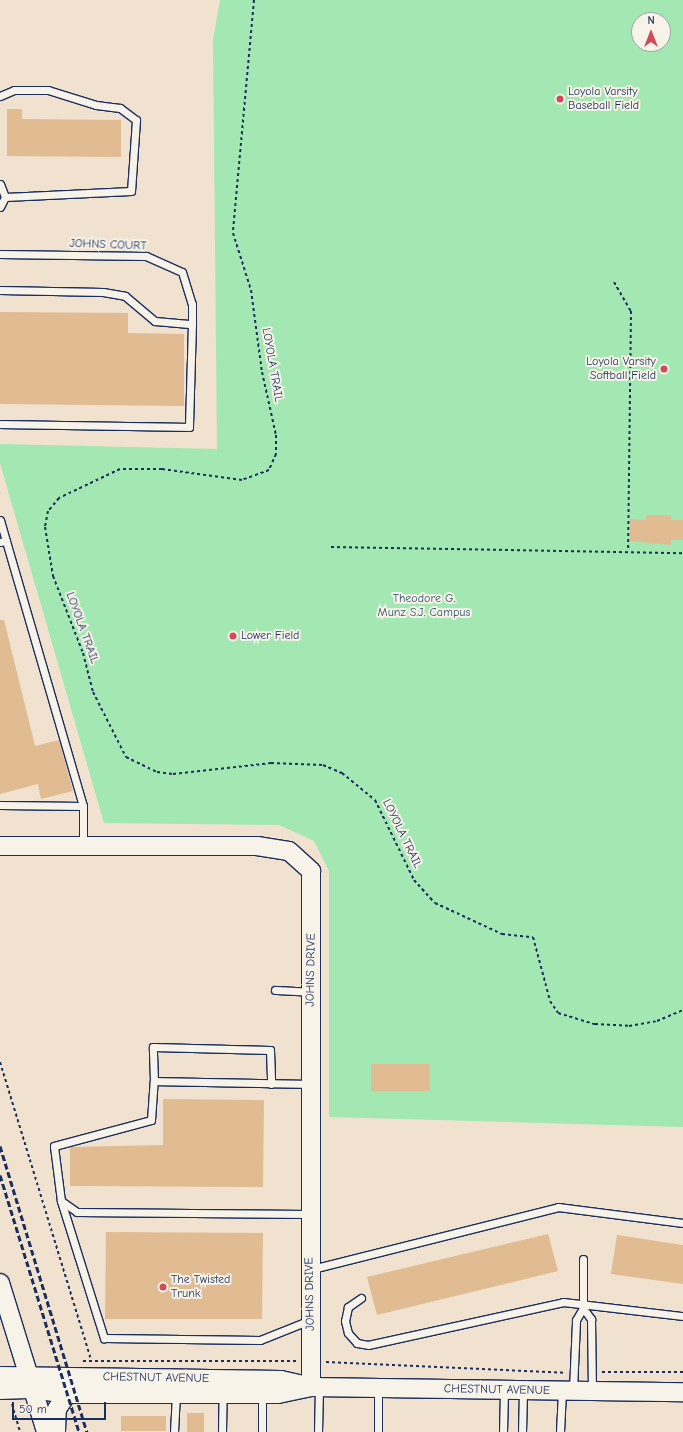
<!DOCTYPE html>
<style>
body{margin:0}
#map{position:relative;width:683px;height:1432px;overflow:hidden;background:#f0e2ce;font-family:"Comic Neue",sans-serif}
div>[style]{position:absolute}
.green>*{inset:0;background:#a3e7b2}
.building>*{inset:0;background:#e1bb92}
.path>*{height:2px;margin-top:-1px;transform-origin:0;background:repeating-linear-gradient(90deg,#1b2f5e 0 3px,transparent 0 6px)}
.roads{filter:drop-shadow(1px 0 #1b2f5e) drop-shadow(-1px 0 #1b2f5e) drop-shadow(0 1px #1b2f5e) drop-shadow(0 -1px #1b2f5e)}
.service>*{height:7px;margin:-3.5px;padding:0 3.5px;transform-origin:3.5px;border-radius:3.5px;background:#f7f3e8}
.tertiary>*{height:18px;margin:-9px;padding:0 9px;transform-origin:9px;border-radius:9px;background:#f7f3e8}
.rail>*{height:3px;margin-top:-1.5px;transform-origin:0;background:repeating-linear-gradient(90deg,#1b2f5e 0 6px,transparent 0 9px)}
.dots>*{width:11px;height:11px;translate:-50% -50%;box-sizing:border-box;border:2px solid #f7f3e8;border-radius:50%}
span{translate:-50% -50%;white-space:nowrap;text-align:center;line-height:1.15;-webkit-text-stroke:4px #f7f3e8;paint-order:stroke}
.poi-label{font-size:12px;color:#1b2f5e}
.left{translate:0 -50%;text-align:left}
.right{translate:-100% -50%;text-align:right}
.street-label{font-size:12px;color:#1b2f5e}
.park-label{font-size:12px;color:#36546f}
.north{position:absolute;left:631px;top:12px;width:40px;height:40px;box-sizing:border-box;background:#f7f3e8;border:1px solid #9fa5b1;border-radius:50%;rotate:0deg;font-size:11px;font-weight:700;line-height:16px;text-align:center;color:#1b2f5e}
.north::after{content:'';display:block;margin:auto;width:14px;height:18px;background:#d1495b;clip-path:polygon(50% 0,100% 100%,50% 72%,0 100%)}
.scale{position:absolute;left:12px;top:1402px;width:94px;height:18px;box-sizing:border-box;border:2px solid #1b2f5e;border-top:0;padding-left:5px;font-size:12px;line-height:14px;white-space:nowrap;color:#1b2f5e;-webkit-text-stroke:3px #f7f3e8;paint-order:stroke}
</style>
<div id="map">
<div class="green">
<div style="clip-path:polygon(evenodd,220px 0,683px 0,683px 1127px,329px 1117px,329px 871px,314px 841px,279px 825px,104px 823px,0 463px,0 444px,217px 449px,213px 40px,220px 0,639px 20px,663px 20px,663px 44px,639px 44px,639px 20px)"></div>
</div>
<div class="building">
<div style="clip-path:polygon(7px 109px,22px 109px,22px 119px,121px 120px,121px 157px,7px 156px)"></div>
<div style="clip-path:polygon(0 312px,128px 313px,128px 333px,184px 334px,184px 406px,0 404px)"></div>
<div style="clip-path:polygon(646px 515px,671px 515px,671px 520px,683px 520px,683px 540px,671px 540px,671px 545px,630px 541px,630px 519px,646px 520px)"></div>
<div style="clip-path:polygon(0 620px,4px 620px,35px 746px,59px 740px,73px 791px,41px 799px,38px 784px,0 794px)"></div>
<div style="clip-path:polygon(371px 1064px,430px 1064px,430px 1091px,371px 1091px)"></div>
<div style="clip-path:polygon(163px 1099px,264px 1100px,263px 1187px,70px 1186px,70px 1147px,163px 1145px)"></div>
<div style="clip-path:polygon(106px 1232px,263px 1233px,262px 1319px,105px 1319px)"></div>
<div style="clip-path:polygon(548px 1234px,558px 1271px,377px 1315px,367px 1277px)"></div>
<div style="clip-path:polygon(617px 1235px,683px 1245px,683px 1284px,611px 1274px)"></div>
<div style="clip-path:polygon(187px 1413px,204px 1413px,204px 1432px,187px 1432px)"></div>
<div style="clip-path:polygon(121px 1416px,166px 1416px,166px 1431px,121px 1431px)"></div>
</div>
<div class="path">
<div style="left:254px;top:0;width:234px;rotate:95.2deg"></div>
<div style="left:233px;top:233px;width:60px;rotate:72.5deg"></div>
<div style="left:251px;top:290px;width:83px;rotate:82.4deg"></div>
<div style="left:262px;top:372px;width:65px;rotate:77.5deg"></div>
<div style="left:276px;top:435px;width:19px;rotate:90deg"></div>
<div style="left:276px;top:454px;width:17px;rotate:114deg"></div>
<div style="left:269px;top:470px;width:29px;rotate:160deg"></div>
<div style="left:242px;top:480px;width:81px;rotate:-172.2deg"></div>
<div style="left:162px;top:469px;width:42px;rotate:180deg"></div>
<div style="left:120px;top:469px;width:68px;rotate:154.6deg"></div>
<div style="left:59px;top:498px;width:17px;rotate:130deg"></div>
<div style="left:48px;top:511px;width:16px;rotate:101deg"></div>
<div style="left:45px;top:527px;width:50px;rotate:80.7deg"></div>
<div style="left:53px;top:576px;width:83px;rotate:68.7deg"></div>
<div style="left:83px;top:653px;width:40px;rotate:75.6deg"></div>
<div style="left:93px;top:692px;width:73px;rotate:63.1deg"></div>
<div style="left:126px;top:757px;width:34px;rotate:26deg"></div>
<div style="left:157px;top:772px;width:16px;rotate:7deg"></div>
<div style="left:173px;top:774px;width:99px;rotate:-6.4deg"></div>
<div style="left:271px;top:763px;width:52px;rotate:2.2deg"></div>
<div style="left:323px;top:765px;width:21px;rotate:23deg"></div>
<div style="left:342px;top:773px;width:43px;rotate:39.3deg"></div>
<div style="left:375px;top:800px;width:89px;rotate:64deg"></div>
<div style="left:414px;top:880px;width:31px;rotate:48deg"></div>
<div style="left:435px;top:903px;width:74px;rotate:24.8deg"></div>
<div style="left:502px;top:934px;width:31px;rotate:6deg"></div>
<div style="left:533px;top:937px;width:66px;rotate:75.1deg"></div>
<div style="left:550px;top:1001px;width:14px;rotate:56deg"></div>
<div style="left:558px;top:1013px;width:39px;rotate:17deg"></div>
<div style="left:595px;top:1024px;width:34px;rotate:3deg"></div>
<div style="left:629px;top:1026px;width:28px;rotate:-10deg"></div>
<div style="left:657px;top:1021px;width:28px;rotate:-23deg"></div>
<div style="left:614px;top:282px;width:34px;rotate:60deg"></div>
<div style="left:631px;top:311px;width:240px;rotate:90.7deg"></div>
<div style="left:331px;top:547px;width:352px;rotate:1deg"></div>
<div style="left:0;top:1062px;width:311px;rotate:73deg"></div>
<div style="left:83px;top:1361px;width:213px"></div>
<div style="left:326px;top:1362px;width:239px;rotate:2.6deg"></div>
<div style="left:602px;top:1372px;width:81px"></div>
<div style="left:12px;top:1404px;width:29px;rotate:74deg"></div>
</div>
<div class="roads">
<div class="service">
<div style="left:0;top:96px;width:15px;rotate:-23deg"></div>
<div style="left:14px;top:90px;width:34px"></div>
<div style="left:48px;top:90px;width:50px;rotate:17.4deg"></div>
<div style="left:96px;top:105px;width:24px;rotate:7deg"></div>
<div style="left:120px;top:108px;width:20px;rotate:37deg"></div>
<div style="left:136px;top:120px;width:71px;rotate:94deg"></div>
<div style="left:131px;top:191px;width:126px;rotate:177.3deg"></div>
<div style="left:0;top:184px;width:14px;rotate:69deg"></div>
<div style="left:5px;top:197px;width:11px;rotate:117deg"></div>
<div style="left:0;top:254px;width:146px;rotate:0.8deg"></div>
<div style="left:146px;top:256px;width:39px;rotate:24deg"></div>
<div style="left:182px;top:272px;width:34px;rotate:73deg"></div>
<div style="left:192px;top:304px;width:20px;rotate:90deg"></div>
<div style="left:0;top:290px;width:103px;rotate:1.1deg"></div>
<div style="left:103px;top:292px;width:22px;rotate:10deg"></div>
<div style="left:125px;top:296px;width:39px;rotate:40deg"></div>
<div style="left:155px;top:321px;width:37px;rotate:5deg"></div>
<div style="left:192px;top:324px;width:103px;rotate:91.7deg"></div>
<div style="left:189px;top:427px;width:189px;rotate:-179.1deg"></div>
<div style="left:0;top:520px;width:22px;rotate:74deg"></div>
<div style="left:6px;top:541px;width:6px;rotate:171deg"></div>
<div style="left:6px;top:541px;width:276px;rotate:73.8deg"></div>
<div style="left:0;top:805px;width:83px;rotate:0.7deg"></div>
<div style="left:83px;top:806px;width:40px;rotate:90deg"></div>
<div style="left:275px;top:990px;width:36px;rotate:3deg"></div>
<div style="left:154px;top:1081px;width:34px;rotate:-92deg"></div>
<div style="left:153px;top:1047px;width:117px;rotate:1.5deg"></div>
<div style="left:270px;top:1050px;width:34px;rotate:88deg"></div>
<div style="left:61px;top:1201px;width:144px;rotate:72.6deg"></div>
<div style="left:104px;top:1338px;width:156px;rotate:0.7deg"></div>
<div style="left:260px;top:1340px;width:54px;rotate:-21.8deg"></div>
<div style="left:308px;top:1214px;width:231px;rotate:-179.5deg"></div>
<div style="left:77px;top:1212px;width:19px;rotate:-145deg"></div>
<div style="left:61px;top:1201px;width:55px;rotate:-97.3deg"></div>
<div style="left:54px;top:1146px;width:100px;rotate:-15deg"></div>
<div style="left:151px;top:1120px;width:39px;rotate:-86deg"></div>
<div style="left:154px;top:1081px;width:155px;rotate:1.1deg"></div>
<div style="left:583px;top:1259px;width:49px;rotate:90deg"></div>
<div style="left:583px;top:1308px;width:14px;rotate:54deg"></div>
<div style="left:591px;top:1319px;width:72px;rotate:89.2deg"></div>
<div style="left:312px;top:1269px;width:254px;rotate:-14.1deg"></div>
<div style="left:558px;top:1207px;width:126px;rotate:7.3deg"></div>
<div style="left:361px;top:1298px;width:16px;rotate:145deg"></div>
<div style="left:348px;top:1307px;width:14px;rotate:102deg"></div>
<div style="left:345px;top:1321px;width:12px;rotate:76deg"></div>
<div style="left:348px;top:1333px;width:13px;rotate:48deg"></div>
<div style="left:357px;top:1343px;width:11px;rotate:10deg"></div>
<div style="left:368px;top:1345px;width:200px;rotate:-12.4deg"></div>
<div style="left:563px;top:1302px;width:121px;rotate:6.7deg"></div>
<div style="left:573px;top:1390px;width:70px;rotate:-87.5deg"></div>
<div style="left:576px;top:1320px;width:14px;rotate:-60deg"></div>
<div style="left:262px;top:1394px;width:38px;rotate:90deg"></div>
<div style="left:174px;top:1432px;width:38px;rotate:-87deg"></div>
<div style="left:222px;top:1432px;width:39px;rotate:-89deg"></div>
<div style="left:318px;top:1432px;width:44px;rotate:-88.7deg"></div>
<div style="left:378px;top:1432px;width:44px;rotate:-90deg"></div>
<div style="left:503px;top:1432px;width:42px;rotate:-88.6deg"></div>
<div style="left:522px;top:1432px;width:42px;rotate:-88.6deg"></div>
<div style="left:560px;top:1432px;width:41px;rotate:-87.2deg"></div>
</div>
<div class="tertiary">
<div style="left:0;top:846px;width:257px"></div>
<div style="left:257px;top:846px;width:32px;rotate:9deg"></div>
<div style="left:289px;top:851px;width:30px;rotate:42deg"></div>
<div style="left:311px;top:871px;width:516px;rotate:90deg"></div>
<div style="left:0;top:1283px;width:156px;rotate:72.8deg"></div>
<div style="left:0;top:1376px;width:281px;rotate:0.8deg"></div>
<div style="left:281px;top:1380px;width:26px;rotate:13deg"></div>
<div style="left:0;top:1390px;width:34px;rotate:-2deg"></div>
<div style="left:34px;top:1389px;width:33px;rotate:9deg"></div>
<div style="left:67px;top:1394px;width:211px"></div>
<div style="left:278px;top:1394px;width:34px;rotate:-12deg"></div>
<div style="left:311px;top:1387px;width:372px;rotate:0.8deg"></div>
<div style="left:56px;top:1432px;width:23px;rotate:-88deg"></div>
<div style="left:57px;top:1409px;width:18px;rotate:-56deg"></div>
</div>
</div>
<div class="rail">
<div style="left:0;top:1146px;width:299px;rotate:73.1deg"></div>
<div style="left:0;top:1175px;width:269px;rotate:72.9deg"></div>
</div>
<div class="dots">
<div style="left:560px;top:99px;background:#d1495b"></div>
<div style="left:664px;top:369px;background:#d1495b"></div>
<div style="left:233px;top:636px;background:#d1495b"></div>
<div style="left:163px;top:1287px;background:#d1495b"></div>
</div>
<div class="poi-label">
<span class="left" style="left:568px;top:99px">Loyola Varsity<br>Baseball Field</span>
<span class="right" style="left:656px;top:369px">Loyola Varsity<br>Softball Field</span>
<span class="left" style="left:241px;top:636px">Lower Field</span>
<span class="left" style="left:171px;top:1287px">The Twisted<br>Trunk</span>
</div>
<div class="street-label">
<span style="left:108px;top:245px;rotate:2deg">JOHNS COURT</span>
<span style="left:272px;top:365px;rotate:80deg">LOYOLA TRAIL</span>
<span style="left:82px;top:628px;rotate:70deg">LOYOLA TRAIL</span>
<span style="left:402px;top:834px;rotate:64deg">LOYOLA TRAIL</span>
<span style="left:311px;top:970px;rotate:-89deg">JOHNS DRIVE</span>
<span style="left:310px;top:1294px;rotate:-91deg">JOHNS DRIVE</span>
<span style="left:156px;top:1378px;rotate:1deg">CHESTNUT AVENUE</span>
<span style="left:497px;top:1390px;rotate:1deg">CHESTNUT AVENUE</span>
</div>
<div class="park-label">
<span style="left:424px;top:606px">Theodore G.<br>Munz S.J. Campus</span>
</div>
<div class="north">N</div>
<div class="scale">50 m</div>
</div>
